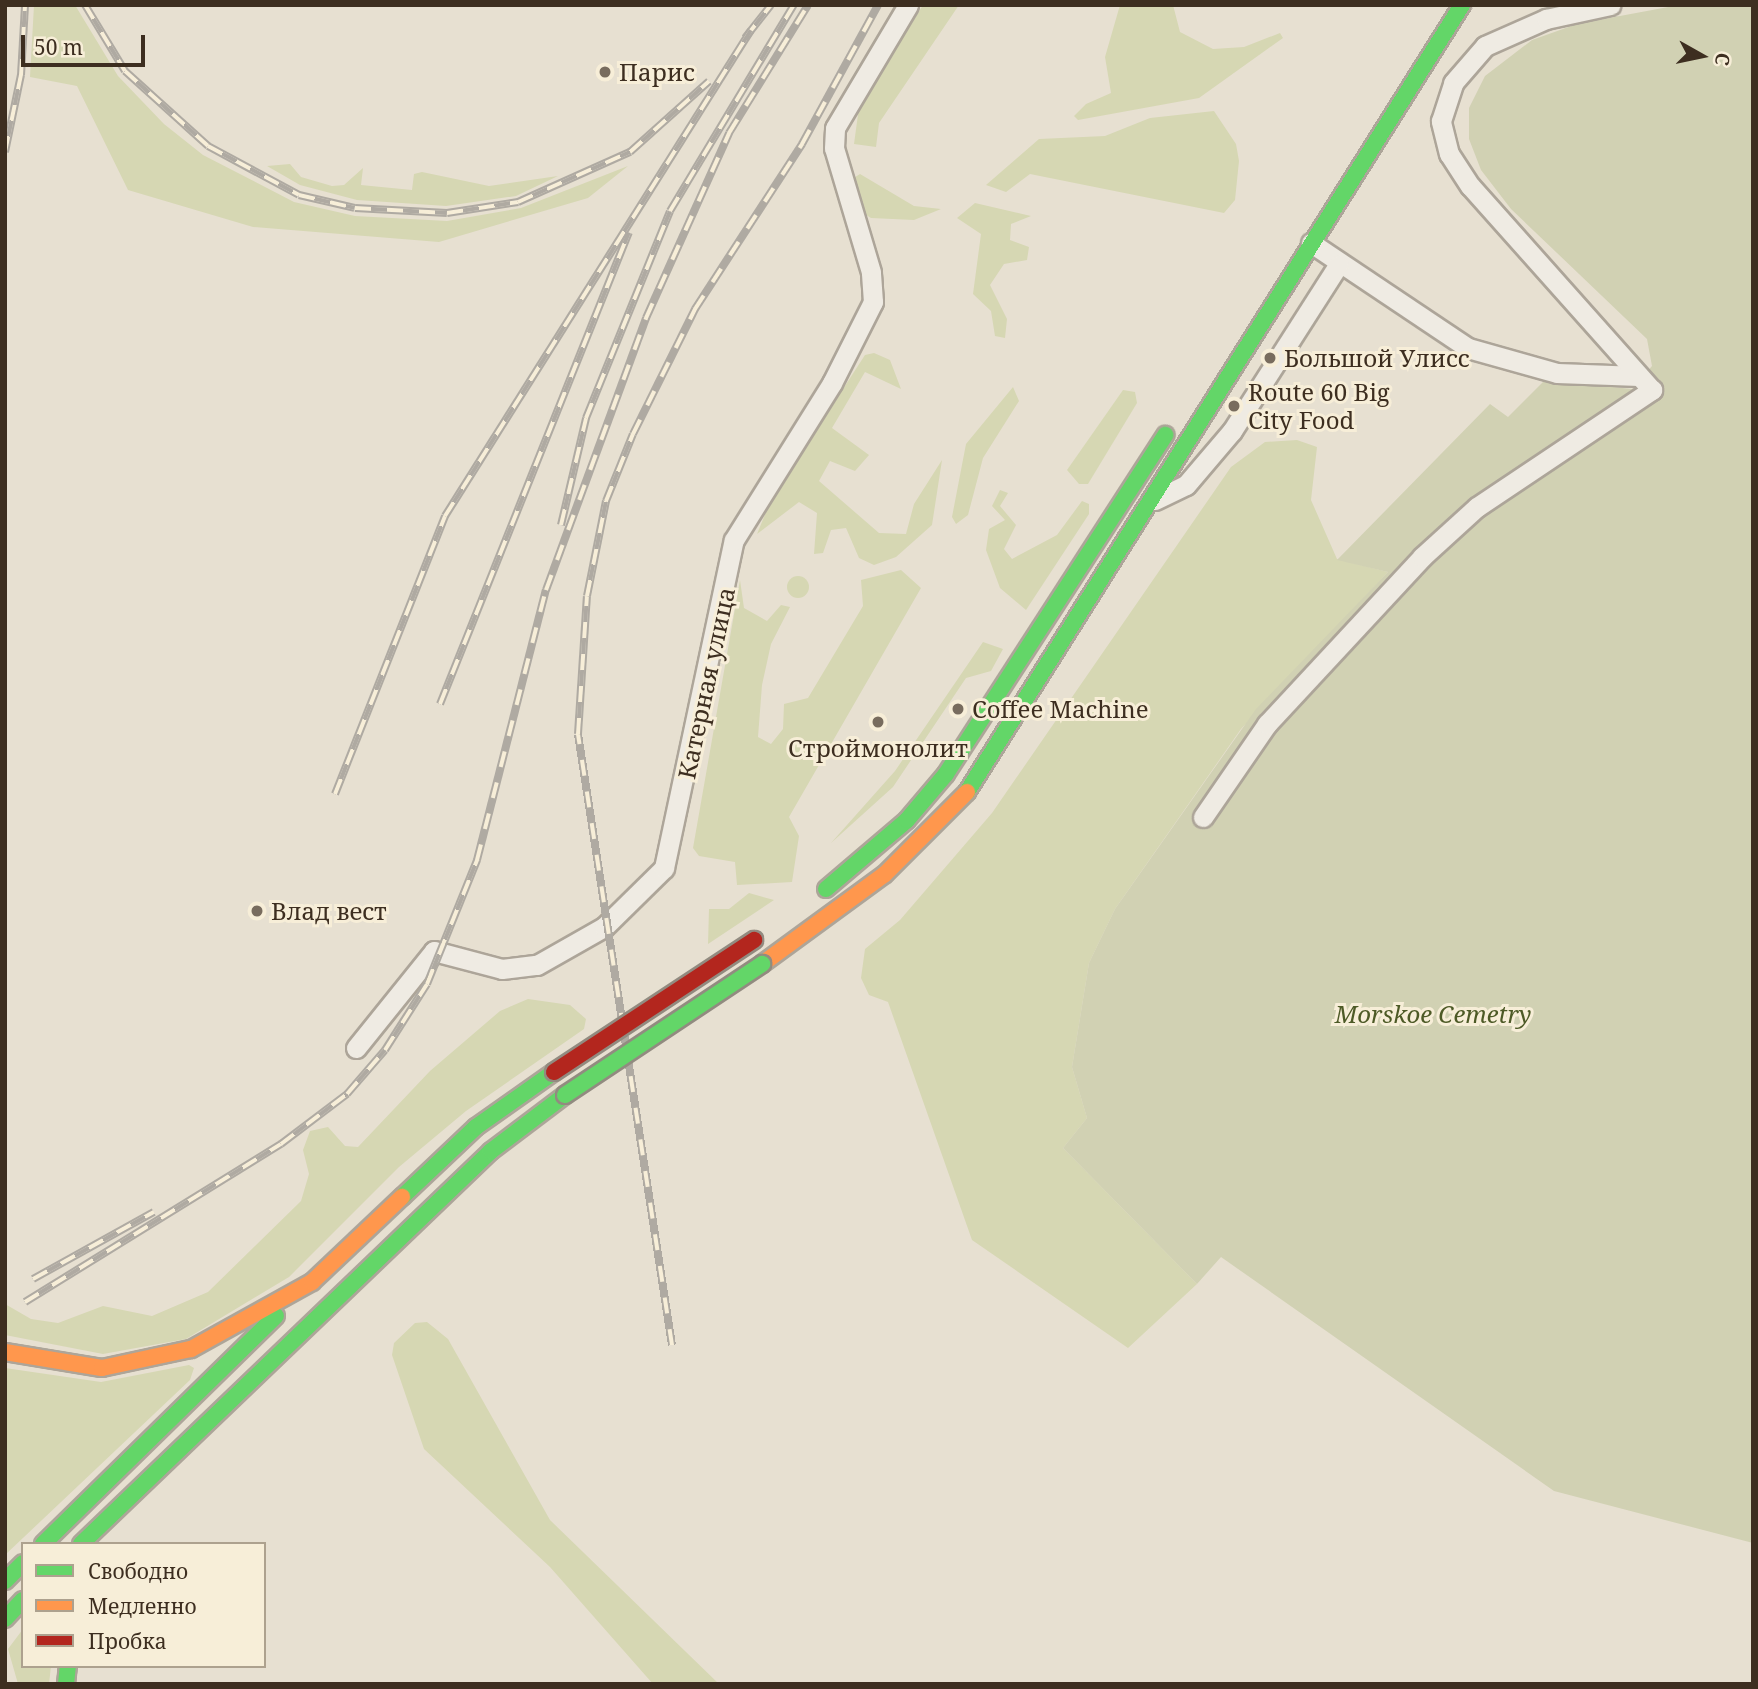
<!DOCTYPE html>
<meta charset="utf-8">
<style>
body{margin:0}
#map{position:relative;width:1758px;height:1689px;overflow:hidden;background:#e7e0d1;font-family:"Noto Serif",serif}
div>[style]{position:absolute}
.green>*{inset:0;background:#d6d7b3}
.round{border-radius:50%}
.cemetery>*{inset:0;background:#d1d1b3}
.roads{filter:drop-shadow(2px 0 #ada599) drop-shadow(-2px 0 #ada599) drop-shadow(0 2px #ada599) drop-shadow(0 -2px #ada599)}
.street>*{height:19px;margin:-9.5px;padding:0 9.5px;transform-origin:9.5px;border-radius:9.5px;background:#efebe3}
.fast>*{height:16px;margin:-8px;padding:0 8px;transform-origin:8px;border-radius:8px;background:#63d668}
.slow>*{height:16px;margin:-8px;padding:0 8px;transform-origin:8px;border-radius:8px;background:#ff974d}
.rail>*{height:8px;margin-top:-4px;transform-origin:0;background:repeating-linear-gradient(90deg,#f7eed8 0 16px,#afaaa2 0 32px);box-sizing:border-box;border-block:2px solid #afaaa2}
.bridges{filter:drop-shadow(2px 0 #928b80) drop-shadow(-2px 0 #928b80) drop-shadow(0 2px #928b80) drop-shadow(0 -2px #928b80)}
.fast-bridge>*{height:16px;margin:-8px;padding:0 8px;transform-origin:8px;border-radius:8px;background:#63d668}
.jam-bridge>*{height:16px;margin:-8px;padding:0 8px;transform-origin:8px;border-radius:8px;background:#b3261e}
.dots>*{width:19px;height:19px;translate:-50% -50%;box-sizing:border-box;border:4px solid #f7eed8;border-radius:50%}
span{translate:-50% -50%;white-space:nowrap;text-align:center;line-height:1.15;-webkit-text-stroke:6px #f7eed8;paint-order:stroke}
.poi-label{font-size:24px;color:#3d2e20}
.left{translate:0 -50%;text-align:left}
.street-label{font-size:24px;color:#3d2e20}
.park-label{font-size:24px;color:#4d5a26;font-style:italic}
.frame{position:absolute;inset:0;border:7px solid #3d2e20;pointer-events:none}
.legend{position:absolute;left:21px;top:1542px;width:245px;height:126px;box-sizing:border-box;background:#f7eed8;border:2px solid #ada18e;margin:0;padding:9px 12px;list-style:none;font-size:21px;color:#3d2e20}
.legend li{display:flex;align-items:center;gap:14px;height:35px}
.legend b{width:35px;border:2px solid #ada18e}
.north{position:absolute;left:1667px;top:21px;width:70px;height:70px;-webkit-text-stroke:5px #f7eed8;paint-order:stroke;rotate:99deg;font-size:19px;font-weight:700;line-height:28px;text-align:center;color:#3d2e20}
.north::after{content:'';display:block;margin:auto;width:24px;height:32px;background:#3d2e20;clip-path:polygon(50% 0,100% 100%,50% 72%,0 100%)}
.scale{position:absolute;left:21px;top:35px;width:124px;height:32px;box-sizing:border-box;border:4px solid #3d2e20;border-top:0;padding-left:9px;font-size:21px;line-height:24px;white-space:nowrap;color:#3d2e20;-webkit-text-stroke:5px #f7eed8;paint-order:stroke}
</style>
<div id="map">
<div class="green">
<div style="clip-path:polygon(34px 5px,75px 5px,118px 76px,164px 124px,203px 155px,294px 202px,355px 216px,447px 221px,521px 208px,628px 166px,588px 198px,439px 242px,253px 227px,128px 190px,77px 86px,30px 77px)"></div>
<div style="clip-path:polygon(923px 5px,959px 5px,879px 123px,876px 147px,854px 144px,859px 107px)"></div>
<div style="clip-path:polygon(1120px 5px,1173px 5px,1180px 32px,1213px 49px,1244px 47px,1280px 33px,1283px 38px,1199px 98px,1078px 120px,1074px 116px,1086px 104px,1111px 93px,1105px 57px)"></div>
<div style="clip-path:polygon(1214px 111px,1236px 144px,1239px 161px,1235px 200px,1224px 213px,1030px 174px,1006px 192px,986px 185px,1039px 139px,1105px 136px,1150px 118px)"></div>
<div style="clip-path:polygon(290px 164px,301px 177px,332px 186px,344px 185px,363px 168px,361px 185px,412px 190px,414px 174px,422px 172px,489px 186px,558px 176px,516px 196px,446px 206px,357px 200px,300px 185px,267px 166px)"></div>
<div style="clip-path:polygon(860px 174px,914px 206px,941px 209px,914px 220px,871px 218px,863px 213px,852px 179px)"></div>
<div style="clip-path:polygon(975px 203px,1031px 216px,1011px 224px,1010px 240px,1029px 247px,1027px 260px,1004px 264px,990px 285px,1007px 319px,1005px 338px,995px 336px,991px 311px,973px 294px,981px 234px,957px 218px)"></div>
<div style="clip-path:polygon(874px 353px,890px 360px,901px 389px,865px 372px,832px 428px,869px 455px,855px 471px,830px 461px,819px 481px,879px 533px,906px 534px,914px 504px,942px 460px,932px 525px,896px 557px,874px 565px,859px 558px,846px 528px,831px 530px,823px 553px,814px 554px,817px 513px,799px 502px,757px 534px,771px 500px,865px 355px)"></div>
<div style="clip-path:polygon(1013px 387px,1019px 401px,983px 458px,968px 515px,956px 524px,952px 517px,966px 444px)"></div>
<div style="clip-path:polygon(1123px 390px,1135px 392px,1137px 403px,1088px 484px,1079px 484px,1067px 470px)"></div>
<div style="clip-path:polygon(1297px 440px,1317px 447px,1311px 500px,1337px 559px,1388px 572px,1241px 729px,1115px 909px,1089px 963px,1072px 1067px,1087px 1118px,1063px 1148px,1197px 1284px,1128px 1348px,972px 1240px,888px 1002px,869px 995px,861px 978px,865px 949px,900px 920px,992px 813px,1231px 467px,1265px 442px)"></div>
<div style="clip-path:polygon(1000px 490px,1008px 493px,1000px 506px,1016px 525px,1004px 549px,1012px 559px,1057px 535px,1082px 501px,1089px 504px,1089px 514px,1026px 610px,1000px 588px,986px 550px,989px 529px,1005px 520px,992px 506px)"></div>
<div style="clip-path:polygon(901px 570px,921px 588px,789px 817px,799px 836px,792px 882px,737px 885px,735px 862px,699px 856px,693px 848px,740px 580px,744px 608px,767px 621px,781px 605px,790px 607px,771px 644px,762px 685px,758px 737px,771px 744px,783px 729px,784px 704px,808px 698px,863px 606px,861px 580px)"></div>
<div class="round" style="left:787px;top:576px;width:22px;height:22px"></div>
<div style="clip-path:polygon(983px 642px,1003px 649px,991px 671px,966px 678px,893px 787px,831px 843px,895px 771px)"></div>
<div style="clip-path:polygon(749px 893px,774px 900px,708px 944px,709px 909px,729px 909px)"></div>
<div style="clip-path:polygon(528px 999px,570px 1005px,586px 1019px,584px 1029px,466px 1111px,399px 1167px,289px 1277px,186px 1339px,103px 1354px,5px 1335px,5px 1304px,31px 1319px,58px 1323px,103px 1306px,152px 1316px,208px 1292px,301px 1201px,309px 1174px,303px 1150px,310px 1131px,328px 1127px,345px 1146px,358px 1147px,430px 1071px,500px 1011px)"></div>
<div style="clip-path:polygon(427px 1322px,448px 1339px,550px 1520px,719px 1684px,653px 1684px,550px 1567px,424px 1449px,392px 1355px,394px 1343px,415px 1323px)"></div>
<div style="clip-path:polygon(189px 1365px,194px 1368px,190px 1380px,5px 1555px,5px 1368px,101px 1382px)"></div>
<div style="clip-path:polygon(23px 1629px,23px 1666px,51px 1666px,49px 1684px,18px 1684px,8px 1649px)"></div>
</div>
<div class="cemetery">
<div style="clip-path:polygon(1679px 5px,1753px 5px,1753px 1543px,1554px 1491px,1221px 1257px,1197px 1284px,1063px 1148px,1087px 1118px,1072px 1067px,1089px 963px,1115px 909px,1256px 709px,1388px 572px,1337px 560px,1490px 404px,1508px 417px,1545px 380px,1632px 389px,1652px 366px,1647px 339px,1511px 209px,1481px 170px,1469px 139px,1469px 108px,1485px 76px,1532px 40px,1577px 24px)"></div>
</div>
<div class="roads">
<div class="street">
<div style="left:1311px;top:243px;width:189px;rotate:33.8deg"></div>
<div style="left:1468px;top:348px;width:92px;rotate:15.7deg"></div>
<div style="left:1557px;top:373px;width:82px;rotate:2.1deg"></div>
<div style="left:1155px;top:500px;width:34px;rotate:-26deg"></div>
<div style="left:1186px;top:485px;width:71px;rotate:-49.6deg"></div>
<div style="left:1232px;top:431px;width:197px;rotate:-57.4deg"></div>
<div style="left:1203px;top:817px;width:113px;rotate:-55.5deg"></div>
<div style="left:1267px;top:724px;width:228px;rotate:-47.1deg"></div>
<div style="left:1422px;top:557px;width:74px;rotate:-42.3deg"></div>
<div style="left:1477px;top:507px;width:211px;rotate:-33.8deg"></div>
<div style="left:1652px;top:390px;width:273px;rotate:-131.7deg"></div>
<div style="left:1470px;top:186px;width:38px;rotate:-123deg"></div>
<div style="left:1449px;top:154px;width:34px;rotate:-104deg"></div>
<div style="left:1441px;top:121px;width:40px;rotate:-72deg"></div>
<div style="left:1453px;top:83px;width:49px;rotate:-49.1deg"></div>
<div style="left:1485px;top:46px;width:67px;rotate:-23.9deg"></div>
<div style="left:1546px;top:19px;width:66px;rotate:-12.3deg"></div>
<div style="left:356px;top:1048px;width:124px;rotate:-51.2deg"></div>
<div style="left:434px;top:951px;width:70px;rotate:14.8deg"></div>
<div style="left:502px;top:969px;width:35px;rotate:-7deg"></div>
<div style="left:537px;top:965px;width:77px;rotate:-29.6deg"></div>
<div style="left:604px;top:927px;width:84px;rotate:-44.5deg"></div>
<div style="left:664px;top:868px;width:335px;rotate:-78deg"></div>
<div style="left:734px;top:540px;width:185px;rotate:-58deg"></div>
<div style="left:832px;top:383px;width:91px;rotate:-63.2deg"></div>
<div style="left:873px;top:302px;width:30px;rotate:-94deg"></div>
<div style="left:871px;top:272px;width:129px;rotate:-106.6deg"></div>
<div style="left:834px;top:148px;width:20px;rotate:-87deg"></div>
<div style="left:835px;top:128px;width:143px;rotate:-59.3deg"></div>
</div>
<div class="fast">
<div style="left:967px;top:792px;width:930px;rotate:-57.83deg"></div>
<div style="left:826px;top:889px;width:106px;rotate:-40.4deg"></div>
<div style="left:907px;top:820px;width:60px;rotate:-49.7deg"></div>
<div style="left:946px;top:774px;width:404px;rotate:-57.1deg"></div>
<div style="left:402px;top:1197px;width:102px;rotate:-43.4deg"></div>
<div style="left:476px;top:1127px;width:95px;rotate:-35.2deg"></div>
<div style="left:43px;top:1544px;width:326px;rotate:-44.4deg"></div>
<div style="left:81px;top:1544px;width:568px;rotate:-43.79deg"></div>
<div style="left:491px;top:1151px;width:93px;rotate:-37.1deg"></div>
<div style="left:5px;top:1581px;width:25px;rotate:-45deg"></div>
<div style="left:5px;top:1619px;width:26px;rotate:-47deg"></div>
<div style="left:66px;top:1684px;width:18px;rotate:-84deg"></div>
</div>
<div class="slow">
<div style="left:762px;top:964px;width:152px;rotate:-36.2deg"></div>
<div style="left:885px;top:874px;width:116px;rotate:-45deg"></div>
<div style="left:5px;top:1352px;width:98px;rotate:9.4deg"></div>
<div style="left:102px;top:1368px;width:91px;rotate:-12.1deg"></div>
<div style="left:191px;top:1349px;width:138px;rotate:-29deg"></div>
<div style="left:312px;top:1282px;width:124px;rotate:-43.4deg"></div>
</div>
</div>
<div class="rail">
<div style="left:85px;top:5px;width:77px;rotate:58.8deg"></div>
<div style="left:125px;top:71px;width:112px;rotate:42.1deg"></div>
<div style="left:208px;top:146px;width:103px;rotate:28.3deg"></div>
<div style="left:299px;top:195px;width:57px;rotate:13.1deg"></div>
<div style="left:355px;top:208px;width:92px;rotate:3.1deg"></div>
<div style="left:447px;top:213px;width:72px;rotate:-8.8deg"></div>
<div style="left:518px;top:202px;width:123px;rotate:-24.1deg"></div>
<div style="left:630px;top:152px;width:106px;rotate:-41.9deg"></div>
<div style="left:745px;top:38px;width:42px;rotate:-51.8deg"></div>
<div style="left:5px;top:152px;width:79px;rotate:-78.3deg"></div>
<div style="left:21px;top:75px;width:70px;rotate:-86.7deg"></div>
<div style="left:561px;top:525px;width:110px;rotate:-76.8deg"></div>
<div style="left:586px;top:418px;width:223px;rotate:-67.9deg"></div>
<div style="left:670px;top:211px;width:240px;rotate:-59deg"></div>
<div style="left:440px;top:704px;width:508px;rotate:-68.18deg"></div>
<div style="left:335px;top:794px;width:299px;rotate:-68.4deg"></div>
<div style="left:445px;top:516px;width:574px;rotate:-57.8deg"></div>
<div style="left:33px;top:1279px;width:138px;rotate:-29deg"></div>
<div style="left:25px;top:1302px;width:301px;rotate:-31.7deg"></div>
<div style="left:281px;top:1144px;width:83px;rotate:-37.1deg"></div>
<div style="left:347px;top:1094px;width:58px;rotate:-49.2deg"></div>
<div style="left:385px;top:1050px;width:78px;rotate:-57.5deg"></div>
<div style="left:427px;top:984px;width:134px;rotate:-68deg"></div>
<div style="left:477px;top:860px;width:279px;rotate:-75.7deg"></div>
<div style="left:546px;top:590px;width:290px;rotate:-69.8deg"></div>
<div style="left:646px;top:318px;width:203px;rotate:-65.8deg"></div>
<div style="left:729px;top:133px;width:150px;rotate:-58.3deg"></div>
<div style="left:672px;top:1345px;width:618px;rotate:-98.75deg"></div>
<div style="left:578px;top:734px;width:138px;rotate:-86.3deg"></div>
<div style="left:587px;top:596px;width:97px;rotate:-78.7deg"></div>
<div style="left:606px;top:501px;width:72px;rotate:-68.1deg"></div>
<div style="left:633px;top:434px;width:140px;rotate:-63.6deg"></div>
<div style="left:695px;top:309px;width:197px;rotate:-57deg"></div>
<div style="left:802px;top:144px;width:158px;rotate:-61.3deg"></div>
</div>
<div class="bridges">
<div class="fast-bridge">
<div style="left:565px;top:1095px;width:237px;rotate:-33.6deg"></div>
</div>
<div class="jam-bridge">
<div style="left:554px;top:1072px;width:240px;rotate:-33.4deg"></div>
</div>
</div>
<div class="dots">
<div style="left:605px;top:72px;background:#786c5e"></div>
<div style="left:1270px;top:358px;background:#786c5e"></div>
<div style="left:1234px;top:406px;background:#786c5e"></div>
<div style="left:958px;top:709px;background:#786c5e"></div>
<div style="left:878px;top:722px;background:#786c5e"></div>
<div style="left:257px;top:911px;background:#786c5e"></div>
</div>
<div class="poi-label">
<span class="left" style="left:619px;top:72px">Парис</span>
<span class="left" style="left:1284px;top:358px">Большой Улисс</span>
<span class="left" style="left:1248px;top:406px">Route 60 Big<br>City Food</span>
<span class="left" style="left:972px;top:709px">Coffee Machine</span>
<span style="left:878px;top:748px">Строймонолит</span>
<span class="left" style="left:271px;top:911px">Влад вест</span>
</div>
<div class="street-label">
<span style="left:706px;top:683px;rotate:-78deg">Катерная улица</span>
</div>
<div class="park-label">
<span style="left:1433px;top:1014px">Morskoe Cemetry</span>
</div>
<div class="frame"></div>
<ul class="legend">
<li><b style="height:9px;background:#63d668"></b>Свободно</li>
<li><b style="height:9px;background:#ff974d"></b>Медленно</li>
<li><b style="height:9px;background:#b3261e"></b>Пробка</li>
</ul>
<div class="north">С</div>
<div class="scale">50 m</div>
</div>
